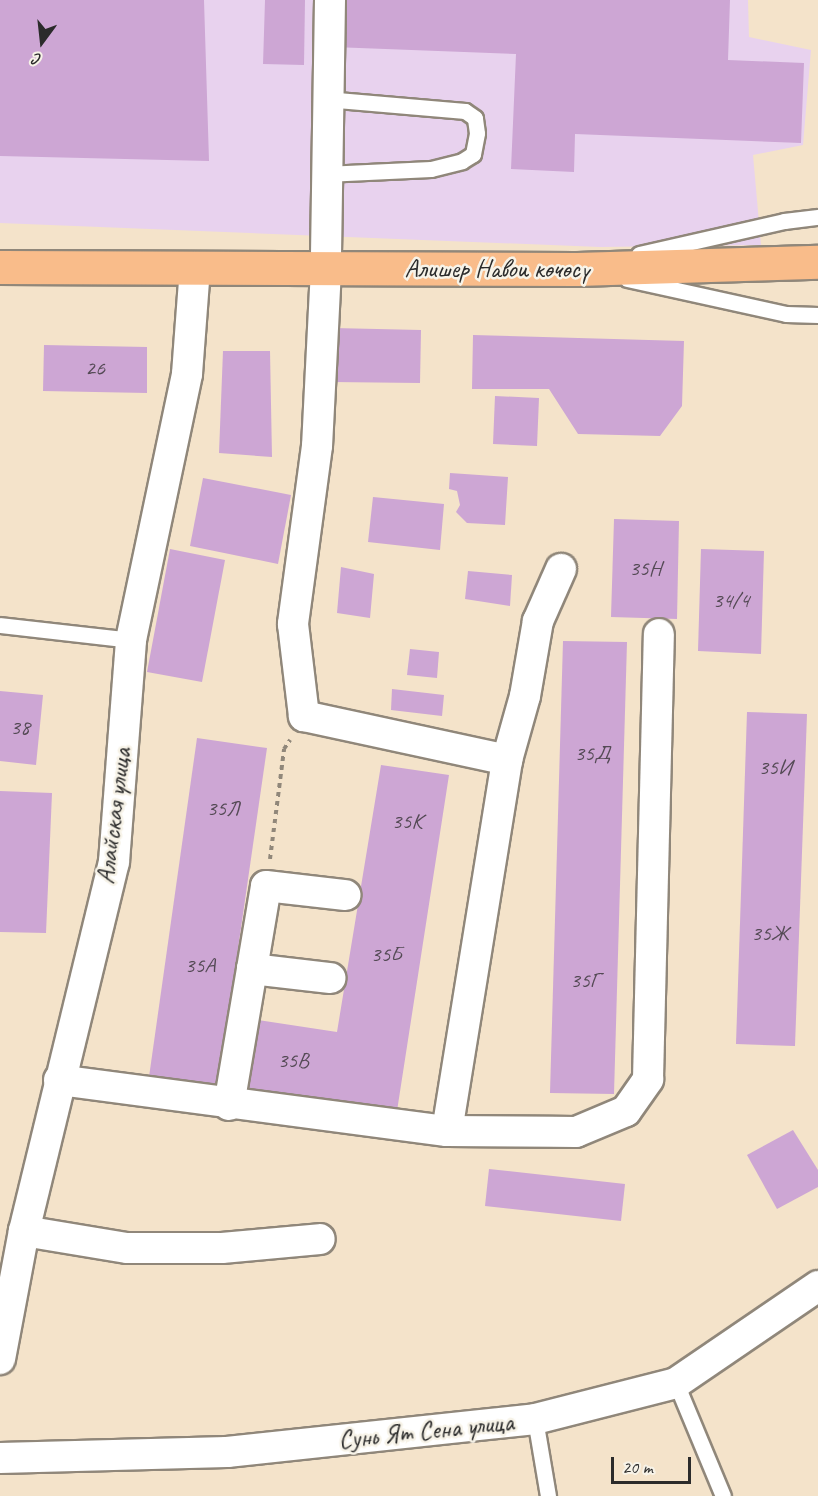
<!DOCTYPE html>
<meta charset="utf-8">
<style>
body{margin:0}
#map{position:relative;width:818px;height:1496px;overflow:hidden;background:#f4e3ca;font-family:Caveat,sans-serif}
div>[style]{position:absolute}
.built>*{inset:0;background:#e8d2ee}
.building>*{inset:0;background:#cda6d4}
.path>*{height:4px;margin-top:-2px;transform-origin:0;background:repeating-linear-gradient(90deg,#90877a 0 4.5px,transparent 0 9px)}
.roads{filter:drop-shadow(2px 0 #90877a) drop-shadow(-2px 0 #90877a) drop-shadow(0 2px #90877a) drop-shadow(0 -2px #90877a)}
.service>*{height:15px;margin:-7.5px;padding:0 7.5px;transform-origin:7.5px;border-radius:7.5px;background:#fff}
.minor>*{height:30px;margin:-15px;padding:0 15px;transform-origin:15px;border-radius:15px;background:#fff}
.primary>*{height:33px;margin:-16.5px;padding:0 16.5px;transform-origin:16.5px;border-radius:16.5px;background:#f9bc8a}
span{translate:-50% -50%;white-space:nowrap;text-align:center;line-height:1.15;-webkit-text-stroke:5px #f7f3e8;paint-order:stroke}
.number-label{font-size:22px;color:#544a55}
.number-label span{-webkit-text-stroke-width:0}
.street-label{font-size:26px;color:#2b2b2b}
.north{position:absolute;left:12px;top:12px;width:60px;height:60px;-webkit-text-stroke:4px #f7f3e8;paint-order:stroke;rotate:195deg;font-size:16px;font-weight:700;line-height:24px;text-align:center;color:#2b2b2b}
.north::after{content:'';display:block;margin:auto;width:21px;height:27px;background:#2b2b2b;clip-path:polygon(50% 0,100% 100%,50% 72%,0 100%)}
.scale{position:absolute;left:611px;top:1457px;width:80px;height:27px;box-sizing:border-box;border:3px solid #2b2b2b;border-top:0;padding-left:8px;font-size:18px;line-height:21px;white-space:nowrap;color:#2b2b2b;-webkit-text-stroke:4px #f7f3e8;paint-order:stroke}
</style>
<div id="map">
<div class="built">
<div style="clip-path:polygon(0 0,748px 0,749px 37px,811px 50px,803px 145px,753px 155px,761px 245px,600px 247px,0 223px)"></div>
</div>
<div class="building">
<div style="clip-path:polygon(0 0,204px 0,209px 161px,0 156px)"></div>
<div style="clip-path:polygon(265px 0,305px 0,304px 65px,263px 64px)"></div>
<div style="clip-path:polygon(335px 0,730px 0,728px 60px,804px 63px,801px 143px,575px 134px,574px 172px,511px 169px,516px 54px,333px 47px)"></div>
<div style="clip-path:polygon(333px 328px,421px 330px,420px 383px,332px 382px)"></div>
<div style="clip-path:polygon(473px 335px,684px 341px,682px 406px,660px 436px,578px 434px,549px 389px,472px 389px)"></div>
<div style="clip-path:polygon(44px 345px,147px 347px,147px 393px,43px 391px)"></div>
<div style="clip-path:polygon(223px 351px,270px 351px,272px 457px,219px 453px)"></div>
<div style="clip-path:polygon(495px 396px,539px 398px,537px 446px,493px 444px)"></div>
<div style="clip-path:polygon(450px 473px,508px 477px,505px 525px,467px 523px,456px 512px,460px 505px,457px 491px,449px 489px)"></div>
<div style="clip-path:polygon(203px 478px,291px 495px,278px 564px,190px 546px)"></div>
<div style="clip-path:polygon(373px 497px,444px 504px,440px 550px,368px 542px)"></div>
<div style="clip-path:polygon(614px 519px,679px 521px,677px 619px,611px 617px)"></div>
<div style="clip-path:polygon(170px 549px,225px 560px,202px 682px,147px 672px)"></div>
<div style="clip-path:polygon(701px 549px,764px 551px,761px 654px,698px 651px)"></div>
<div style="clip-path:polygon(341px 567px,374px 574px,370px 618px,337px 613px)"></div>
<div style="clip-path:polygon(468px 571px,512px 575px,510px 606px,465px 599px)"></div>
<div style="clip-path:polygon(563px 641px,627px 642px,614px 1094px,550px 1093px)"></div>
<div style="clip-path:polygon(410px 649px,439px 652px,437px 678px,407px 675px)"></div>
<div style="clip-path:polygon(392px 689px,444px 695px,442px 716px,391px 710px)"></div>
<div style="clip-path:polygon(0 691px,43px 695px,36px 765px,0 761px)"></div>
<div style="clip-path:polygon(747px 712px,807px 714px,795px 1046px,736px 1044px)"></div>
<div style="clip-path:polygon(197px 738px,267px 748px,218px 1087px,149px 1077px)"></div>
<div style="clip-path:polygon(381px 765px,449px 775px,397px 1111px,248px 1089px,258px 1020px,337px 1032px)"></div>
<div style="clip-path:polygon(0 791px,52px 793px,46px 933px,0 932px)"></div>
<div style="clip-path:polygon(793px 1130px,818px 1170px,818px 1187px,777px 1209px,747px 1155px)"></div>
<div style="clip-path:polygon(489px 1169px,625px 1184px,621px 1221px,485px 1206px)"></div>
</div>
<div class="path">
<div style="left:270px;top:859px;width:111px;rotate:-82.7deg"></div>
<div style="left:284px;top:749px;width:11px;rotate:-56deg"></div>
</div>
<div class="roads">
<div class="service">
<div style="left:325px;top:174px;width:106px;rotate:-2.7deg"></div>
<div style="left:431px;top:169px;width:32px;rotate:-14deg"></div>
<div style="left:462px;top:161px;width:13px;rotate:-32deg"></div>
<div style="left:473px;top:154px;width:21px;rotate:-79deg"></div>
<div style="left:477px;top:133px;width:15px;rotate:-98deg"></div>
<div style="left:475px;top:118px;width:12px;rotate:-145deg"></div>
<div style="left:465px;top:111px;width:140px;rotate:-175.1deg"></div>
<div style="left:639px;top:254px;width:149px;rotate:-12.8deg"></div>
<div style="left:784px;top:221px;width:34px;rotate:-7deg"></div>
<div style="left:627px;top:279px;width:163px;rotate:12.4deg"></div>
<div style="left:786px;top:314px;width:32px;rotate:2deg"></div>
<div style="left:0;top:625px;width:132px;rotate:6.5deg"></div>
<div style="left:676px;top:1383px;width:122px;rotate:67.4deg"></div>
<div style="left:535px;top:1419px;width:78px;rotate:80.4deg"></div>
</div>
<div class="minor">
<div style="left:330px;top:0;width:269px;rotate:90.9deg"></div>
<div style="left:326px;top:269px;width:177px;rotate:92.9deg"></div>
<div style="left:317px;top:446px;width:180px;rotate:97.7deg"></div>
<div style="left:293px;top:624px;width:93px;rotate:83.2deg"></div>
<div style="left:304px;top:716px;width:208px;rotate:12.2deg"></div>
<div style="left:252px;top:969px;width:84px;rotate:-80.4deg"></div>
<div style="left:266px;top:886px;width:80px;rotate:6.5deg"></div>
<div style="left:59px;top:1080px;width:391px;rotate:7.5deg"></div>
<div style="left:447px;top:1131px;width:129px;rotate:0.4deg"></div>
<div style="left:576px;top:1132px;width:54px;rotate:-22.8deg"></div>
<div style="left:626px;top:1111px;width:39px;rotate:-55deg"></div>
<div style="left:648px;top:1079px;width:445px;rotate:-88.6deg"></div>
<div style="left:229px;top:1105px;width:138px;rotate:-80.4deg"></div>
<div style="left:252px;top:969px;width:79px;rotate:6.6deg"></div>
<div style="left:447px;top:1131px;width:376px;rotate:-80.8deg"></div>
<div style="left:507px;top:760px;width:66px;rotate:-74.3deg"></div>
<div style="left:525px;top:696px;width:76px;rotate:-80.2deg"></div>
<div style="left:538px;top:621px;width:57px;rotate:-66.1deg"></div>
<div style="left:24px;top:1231px;width:104px;rotate:9.4deg"></div>
<div style="left:127px;top:1248px;width:95px"></div>
<div style="left:222px;top:1248px;width:98px;rotate:-5.2deg"></div>
<div style="left:0;top:1359px;width:130px;rotate:-79.4deg"></div>
<div style="left:24px;top:1231px;width:380px;rotate:-76.3deg"></div>
<div style="left:114px;top:862px;width:223px;rotate:-85.6deg"></div>
<div style="left:131px;top:640px;width:272px;rotate:-78.1deg"></div>
<div style="left:187px;top:374px;width:106px;rotate:-85.7deg"></div>
<div style="left:0;top:1458px;width:227px;rotate:-1.5deg"></div>
<div style="left:227px;top:1452px;width:310px;rotate:-6.1deg"></div>
<div style="left:535px;top:1419px;width:146px;rotate:-14.3deg"></div>
<div style="left:676px;top:1383px;width:172px;rotate:-34.3deg"></div>
</div>
<div class="primary">
<div style="left:0;top:267px;width:577px;rotate:0.2deg"></div>
<div style="left:577px;top:269px;width:241px;rotate:-1.7deg"></div>
</div>
</div>
<div class="number-label">
<span style="left:95px;top:369px">26</span>
<span style="left:645px;top:569px">35Н</span>
<span style="left:731px;top:601px">34/4</span>
<span style="left:20px;top:728px">38</span>
<span style="left:592px;top:754px">35Д</span>
<span style="left:775px;top:768px">35И</span>
<span style="left:223px;top:809px">35Л</span>
<span style="left:407px;top:822px">35К</span>
<span style="left:770px;top:934px">35Ж</span>
<span style="left:386px;top:955px">35Б</span>
<span style="left:200px;top:966px">35А</span>
<span style="left:585px;top:981px">35Г</span>
<span style="left:293px;top:1061px">35В</span>
</div>
<div class="street-label">
<span style="left:497px;top:269px">Алишер Навои көчөсү</span>
<span style="left:114px;top:816px;rotate:-83deg">Алайская улица</span>
<span style="left:426px;top:1431px;rotate:-6deg">Сунь Ят Сена улица</span>
</div>
<div class="north">С</div>
<div class="scale">20 m</div>
</div>
